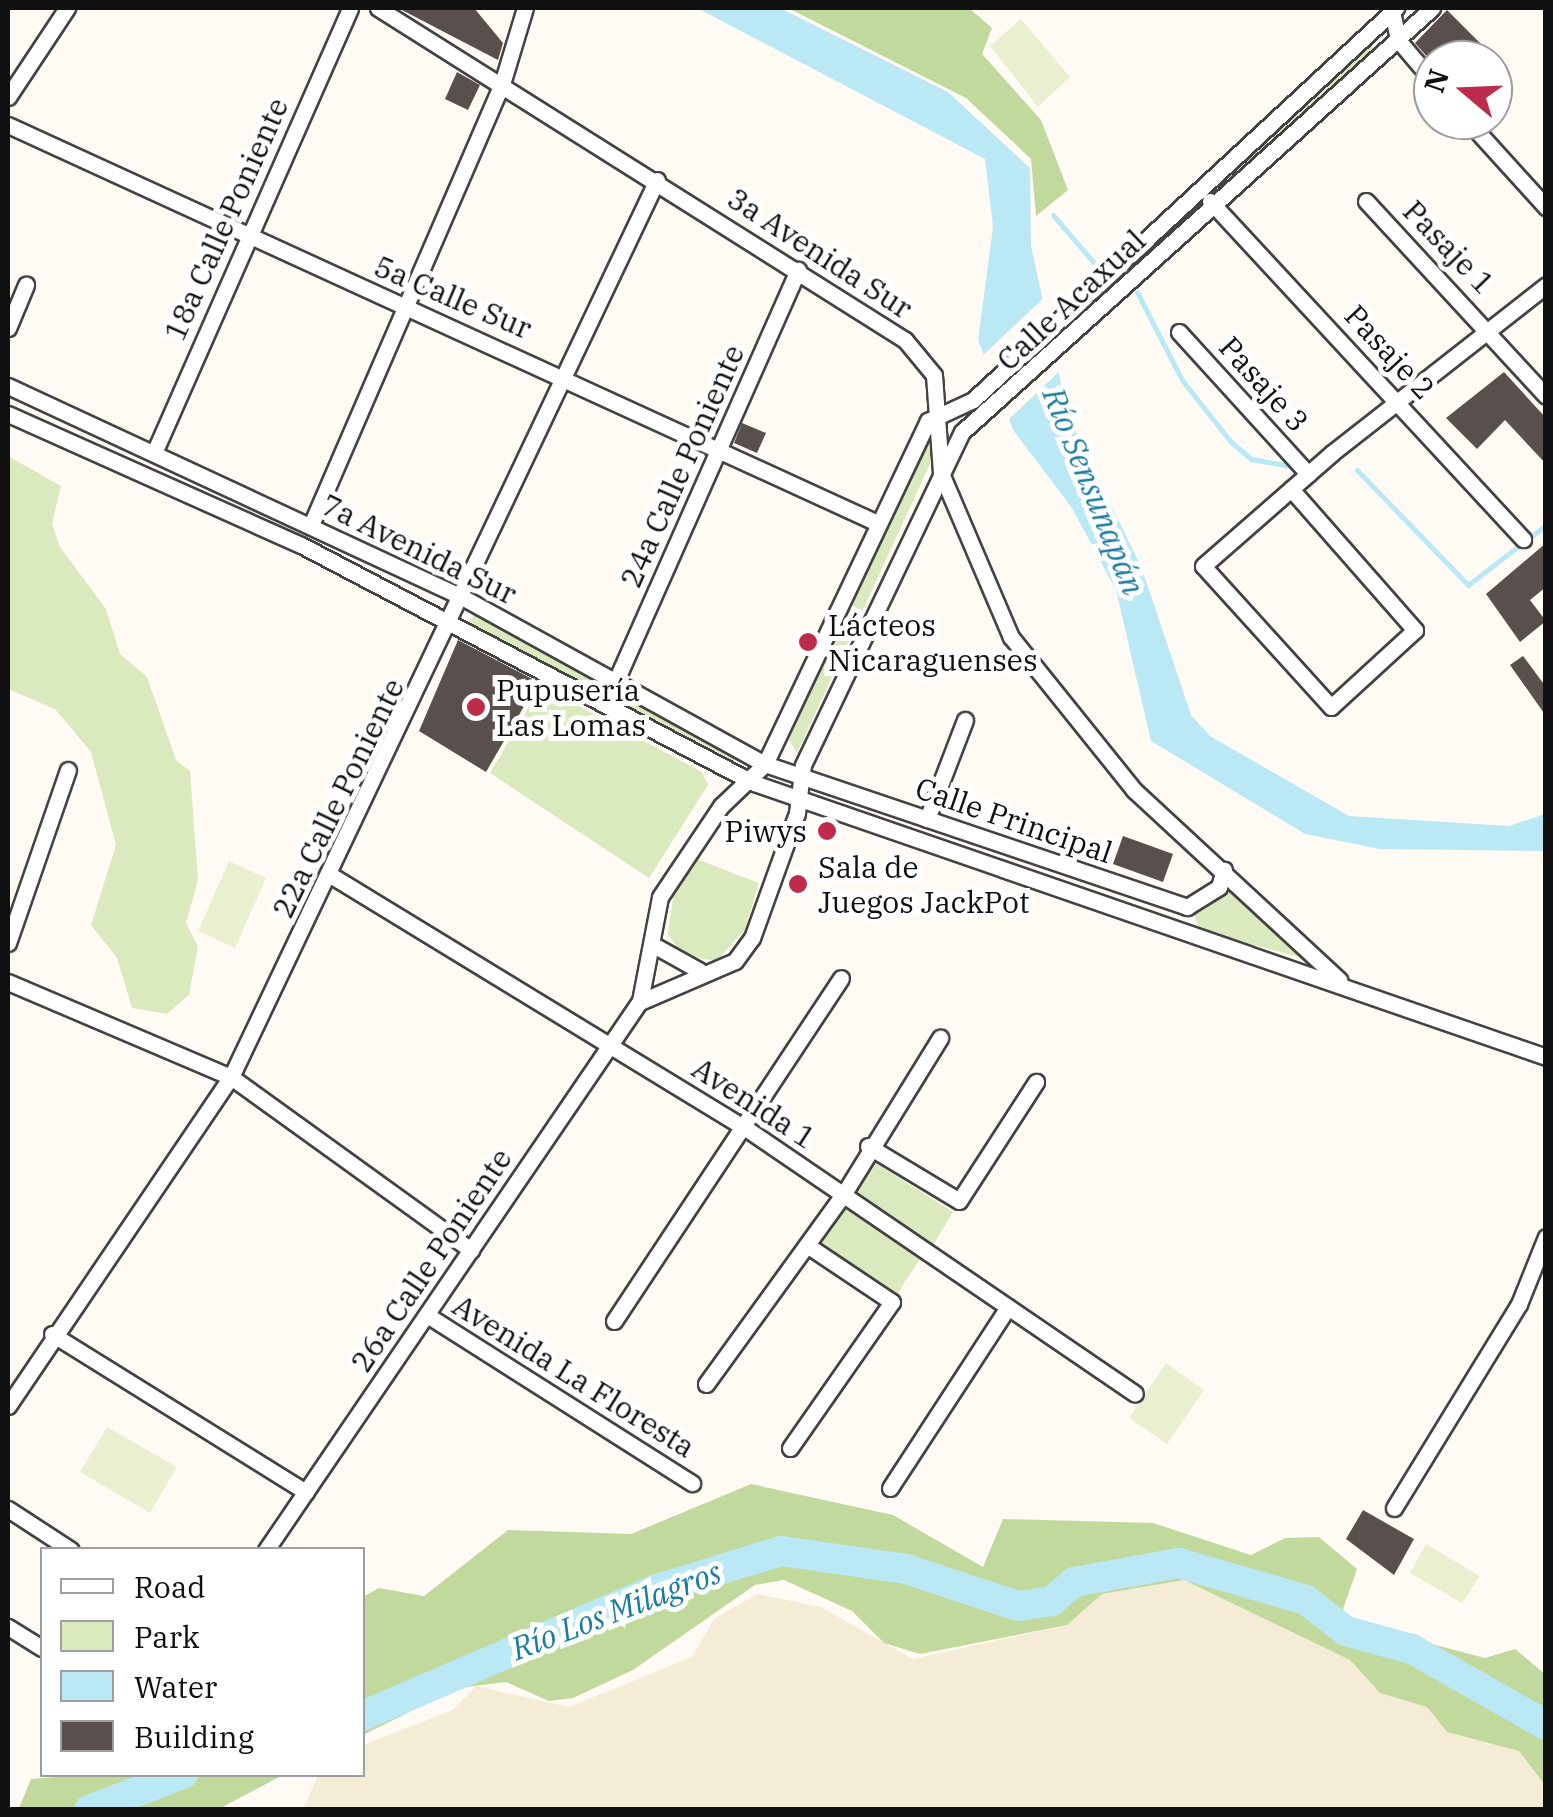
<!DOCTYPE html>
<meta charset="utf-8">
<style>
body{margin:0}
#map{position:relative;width:1553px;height:1817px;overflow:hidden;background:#fffbf4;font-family:"IBM Plex Serif",serif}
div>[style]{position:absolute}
.farmland>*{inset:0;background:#f4ecd4}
.green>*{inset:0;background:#dbe9be}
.forest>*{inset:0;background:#c2d99e}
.pitch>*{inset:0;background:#eaf0cf}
.water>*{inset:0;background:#bae8f4}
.pier>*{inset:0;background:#fffbf4}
.stream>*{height:5px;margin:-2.5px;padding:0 2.5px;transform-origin:2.5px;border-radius:2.5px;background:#bae8f4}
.river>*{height:30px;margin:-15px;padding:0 15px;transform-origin:15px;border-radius:15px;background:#bae8f4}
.building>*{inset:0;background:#59504d}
.roads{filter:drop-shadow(2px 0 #434343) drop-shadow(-2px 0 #434343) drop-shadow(0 2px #434343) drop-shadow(0 -2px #434343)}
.street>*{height:15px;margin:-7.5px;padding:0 7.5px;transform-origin:7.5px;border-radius:7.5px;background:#fff}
.dots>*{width:28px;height:28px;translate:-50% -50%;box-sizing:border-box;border:5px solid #fff;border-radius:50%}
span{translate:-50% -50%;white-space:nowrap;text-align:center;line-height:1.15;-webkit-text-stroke:10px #fff;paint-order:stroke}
.street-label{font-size:30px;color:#101010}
.poi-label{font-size:30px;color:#101010}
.left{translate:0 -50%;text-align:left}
.right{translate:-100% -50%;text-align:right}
.water-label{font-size:32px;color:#1c7c9f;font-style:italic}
.frame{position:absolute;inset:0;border:10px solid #101010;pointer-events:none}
.legend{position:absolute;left:40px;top:1547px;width:325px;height:230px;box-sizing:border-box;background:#fff;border:2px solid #9f9f9f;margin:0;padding:12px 18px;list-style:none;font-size:30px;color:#101010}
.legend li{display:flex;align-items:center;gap:20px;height:50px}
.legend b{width:50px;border:2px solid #9f9f9f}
.north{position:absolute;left:1413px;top:40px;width:100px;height:100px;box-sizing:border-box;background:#fff;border:2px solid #9f9f9f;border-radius:50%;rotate:289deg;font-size:28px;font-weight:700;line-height:40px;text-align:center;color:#101010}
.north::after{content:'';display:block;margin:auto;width:35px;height:45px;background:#bd2c4b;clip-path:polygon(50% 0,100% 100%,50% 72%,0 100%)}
</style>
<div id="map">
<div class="farmland">
<div style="clip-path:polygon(1184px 1580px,1350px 1660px,1380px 1693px,1427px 1707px,1447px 1732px,1519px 1751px,1546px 1785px,1545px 1810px,303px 1810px,318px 1775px,362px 1774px,363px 1745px,453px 1710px,476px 1686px,569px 1707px,692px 1657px,714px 1619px,757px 1594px,821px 1607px,913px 1659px,1067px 1625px,1102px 1594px)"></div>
</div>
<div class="green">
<div style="clip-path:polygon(1371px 43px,1374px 49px,1214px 192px,1213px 185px)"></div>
<div style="clip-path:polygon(1186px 211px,1194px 216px,1114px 280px,1114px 277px)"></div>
<div style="clip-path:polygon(933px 441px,935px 453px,797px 753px,788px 738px,919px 446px)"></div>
<div style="clip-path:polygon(8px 456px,61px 486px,52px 524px,60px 547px,106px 609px,120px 654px,147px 677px,176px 760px,190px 771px,198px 880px,186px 923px,198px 947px,189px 995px,167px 1014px,132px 1008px,117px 958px,91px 925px,116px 845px,91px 752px,55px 709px,8px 689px)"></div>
<div style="clip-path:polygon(474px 611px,736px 755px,735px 761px,471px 625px)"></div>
<div style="clip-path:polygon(541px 686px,702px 772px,708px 785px,649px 878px,490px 773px)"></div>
<div style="clip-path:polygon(694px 858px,759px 883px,745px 929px,717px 961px,682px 955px,668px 934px,674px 891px)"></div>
<div style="clip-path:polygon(1233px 890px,1306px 959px,1199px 930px,1194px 913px)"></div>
<div style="clip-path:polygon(863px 1155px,953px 1212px,928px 1253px,843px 1195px)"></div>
<div style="clip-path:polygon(837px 1203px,920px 1259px,892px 1302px,807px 1245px)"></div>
</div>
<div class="forest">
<div style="clip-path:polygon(788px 8px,969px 8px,992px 28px,982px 54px,1041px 120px,1068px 190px,1036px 216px,1031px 159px,966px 98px)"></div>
<div style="clip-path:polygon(751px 1484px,893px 1515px,983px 1567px,1003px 1519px,1153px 1523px,1251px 1555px,1285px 1538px,1319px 1537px,1357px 1569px,1343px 1609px,1352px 1623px,1485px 1658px,1515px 1649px,1545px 1674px,1545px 1785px,1519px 1751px,1447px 1732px,1427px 1707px,1380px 1693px,1350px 1660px,1184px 1580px,1102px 1594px,1067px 1625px,920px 1654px,884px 1643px,852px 1611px,784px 1580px,755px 1585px,633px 1670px,573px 1698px,549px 1701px,506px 1682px,458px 1688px,363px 1735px,363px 1597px,379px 1588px,424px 1596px,508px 1530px,631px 1534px)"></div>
<div style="clip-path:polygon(93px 1774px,283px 1774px,283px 1775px,219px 1809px,19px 1808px,31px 1779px)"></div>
</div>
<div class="pitch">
<div style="clip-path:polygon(1021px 19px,1070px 77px,1038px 107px,990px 46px)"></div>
<div style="clip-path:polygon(229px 861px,266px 878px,235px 948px,198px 931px)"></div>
<div style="clip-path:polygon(1166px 1363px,1204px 1390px,1167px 1444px,1129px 1418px)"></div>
<div style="clip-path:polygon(107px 1427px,177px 1467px,150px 1513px,80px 1472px)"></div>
<div style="clip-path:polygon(1426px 1544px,1480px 1576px,1462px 1603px,1410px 1573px)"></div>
</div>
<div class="water">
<div style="clip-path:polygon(697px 8px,780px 8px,948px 92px,1030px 168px,1031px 246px,1068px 415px,1142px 569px,1191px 715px,1210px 736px,1349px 816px,1509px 826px,1545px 814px,1545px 851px,1380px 849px,1305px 834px,1151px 741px,1116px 590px,1072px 508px,1013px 430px,978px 340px,993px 227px,985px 159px)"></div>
</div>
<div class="pier">
<div style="clip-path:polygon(1049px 293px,1065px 366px,1006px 422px,980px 358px)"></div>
</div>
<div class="stream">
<div style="left:1053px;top:215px;width:65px;rotate:49.4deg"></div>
<div style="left:1137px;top:292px;width:99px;rotate:62.9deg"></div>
<div style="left:1182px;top:380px;width:79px;rotate:51.7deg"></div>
<div style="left:1231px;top:442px;width:26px;rotate:40deg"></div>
<div style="left:1251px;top:459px;width:46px;rotate:10.1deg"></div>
<div style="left:1357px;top:470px;width:160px;rotate:46deg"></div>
<div style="left:1468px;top:585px;width:98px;rotate:-37.6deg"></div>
</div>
<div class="river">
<div style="left:362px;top:1716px;width:321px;rotate:-23.3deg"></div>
<div style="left:657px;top:1589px;width:130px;rotate:-17deg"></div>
<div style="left:781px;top:1551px;width:126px;rotate:8.2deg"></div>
<div style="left:906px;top:1569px;width:118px;rotate:18.3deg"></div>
<div style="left:1018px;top:1606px;width:34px;rotate:-8deg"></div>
<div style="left:1052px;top:1601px;width:29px;rotate:-41deg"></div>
<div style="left:1074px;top:1582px;width:107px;rotate:-10.3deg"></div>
<div style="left:1179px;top:1563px;width:132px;rotate:16.2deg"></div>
<div style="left:1306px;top:1600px;width:51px;rotate:37.8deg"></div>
<div style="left:1346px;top:1631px;width:68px;rotate:15.3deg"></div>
<div style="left:1412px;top:1649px;width:154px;rotate:29.6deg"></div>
<div style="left:89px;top:1810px;width:101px;rotate:-21deg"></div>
</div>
<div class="building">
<div style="clip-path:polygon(398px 8px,474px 8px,503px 43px,498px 60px)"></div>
<div style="clip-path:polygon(1447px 10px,1485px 48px,1472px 60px,1430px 60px,1415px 43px)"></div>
<div style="clip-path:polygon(457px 72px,480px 85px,468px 110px,445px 99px)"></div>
<div style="clip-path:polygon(1504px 372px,1546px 418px,1546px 464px,1505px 420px,1477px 449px,1446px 418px)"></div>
<div style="clip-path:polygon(742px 423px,766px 433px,757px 453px,734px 443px)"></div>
<div style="clip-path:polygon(1546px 543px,1546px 587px,1530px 600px,1546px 621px,1520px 642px,1486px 594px)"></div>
<div style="clip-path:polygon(458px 640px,538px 682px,486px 772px,419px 731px)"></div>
<div style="clip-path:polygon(1523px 656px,1546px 687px,1546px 716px,1510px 665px)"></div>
<div style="clip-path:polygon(1123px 836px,1173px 854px,1163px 882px,1113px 864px)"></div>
<div style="clip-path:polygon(1363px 1510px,1414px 1539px,1394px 1575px,1346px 1539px)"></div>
</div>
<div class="roads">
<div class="street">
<div style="left:378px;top:8px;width:623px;rotate:32.21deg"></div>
<div style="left:905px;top:340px;width:45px;rotate:50.4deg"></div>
<div style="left:934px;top:375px;width:98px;rotate:85.9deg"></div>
<div style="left:941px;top:473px;width:178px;rotate:66.9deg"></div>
<div style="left:1011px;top:637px;width:196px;rotate:51.2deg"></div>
<div style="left:1134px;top:790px;width:280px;rotate:42.8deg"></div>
<div style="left:1392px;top:11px;width:30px;rotate:78deg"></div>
<div style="left:1398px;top:40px;width:54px;rotate:49.5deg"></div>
<div style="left:8px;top:97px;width:107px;rotate:-56.5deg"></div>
<div style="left:1467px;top:120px;width:118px;rotate:47.8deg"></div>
<div style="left:8px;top:125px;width:954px;rotate:24.6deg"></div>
<div style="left:1210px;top:201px;width:461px;rotate:47.2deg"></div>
<div style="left:1366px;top:201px;width:265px;rotate:47.3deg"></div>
<div style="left:8px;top:328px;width:47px;rotate:-67.3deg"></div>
<div style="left:1179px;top:332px;width:192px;rotate:47.7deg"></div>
<div style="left:8px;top:386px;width:501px;rotate:24.93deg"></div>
<div style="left:462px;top:597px;width:346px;rotate:28.9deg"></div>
<div style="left:765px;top:764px;width:446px;rotate:18.7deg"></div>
<div style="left:8px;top:414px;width:321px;rotate:24.1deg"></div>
<div style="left:301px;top:545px;width:512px;rotate:27.72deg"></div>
<div style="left:754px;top:783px;width:838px;rotate:19.08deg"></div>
<div style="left:154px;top:453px;width:486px;rotate:-66.2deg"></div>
<div style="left:1291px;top:489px;width:188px;rotate:48.7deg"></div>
<div style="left:1415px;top:630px;width:114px;rotate:137.5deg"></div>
<div style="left:1331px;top:707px;width:190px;rotate:-132.2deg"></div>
<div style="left:1203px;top:566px;width:140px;rotate:-41.2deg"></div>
<div style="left:1308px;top:474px;width:32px;rotate:-41deg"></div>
<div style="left:1332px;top:453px;width:272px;rotate:-38.1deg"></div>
<div style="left:311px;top:525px;width:481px;rotate:-66.6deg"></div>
<div style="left:502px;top:84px;width:79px;rotate:-73.2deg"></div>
<div style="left:615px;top:683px;width:452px;rotate:-66.1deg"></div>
<div style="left:927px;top:819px;width:106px;rotate:-69deg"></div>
<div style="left:332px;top:876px;width:482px;rotate:31.4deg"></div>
<div style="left:744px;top:1127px;width:473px;rotate:34.3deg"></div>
<div style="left:1187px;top:907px;width:38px;rotate:-32deg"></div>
<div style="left:1219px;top:887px;width:18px;rotate:-74deg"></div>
<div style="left:8px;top:943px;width:183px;rotate:-70.9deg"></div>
<div style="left:657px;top:947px;width:49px;rotate:29.2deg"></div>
<div style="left:8px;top:982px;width:242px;rotate:23.1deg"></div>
<div style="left:231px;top:1077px;width:296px;rotate:35.8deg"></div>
<div style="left:642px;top:1001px;width:101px;rotate:-23.3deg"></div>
<div style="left:735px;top:961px;width:29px;rotate:-54deg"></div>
<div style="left:752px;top:938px;width:133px;rotate:-70.2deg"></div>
<div style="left:797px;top:813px;width:48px;rotate:-82.9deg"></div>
<div style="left:803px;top:765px;width:369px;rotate:-64.5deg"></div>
<div style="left:962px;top:432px;width:633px;rotate:-42.05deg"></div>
<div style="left:868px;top:1146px;width:106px;rotate:31.1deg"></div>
<div style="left:959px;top:1201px;width:142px;rotate:-57.1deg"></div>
<div style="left:427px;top:1315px;width:314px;rotate:32.4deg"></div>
<div style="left:614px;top:1321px;width:411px;rotate:-56.5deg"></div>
<div style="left:52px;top:1334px;width:299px;rotate:31.9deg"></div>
<div style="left:706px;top:1384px;width:233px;rotate:-54.1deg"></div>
<div style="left:843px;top:1195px;width:185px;rotate:-58.3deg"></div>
<div style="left:8px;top:1406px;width:397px;rotate:-55.9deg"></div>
<div style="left:231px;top:1077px;width:993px;rotate:-64.6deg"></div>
<div style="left:790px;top:1448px;width:178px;rotate:-55.1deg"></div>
<div style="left:892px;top:1302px;width:102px;rotate:-146.2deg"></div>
<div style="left:890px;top:1488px;width:216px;rotate:-56.9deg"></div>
<div style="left:1394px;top:1508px;width:239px;rotate:-58.5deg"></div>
<div style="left:1519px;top:1304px;width:72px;rotate:-68.1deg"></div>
<div style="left:8px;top:1509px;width:75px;rotate:33.1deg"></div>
<div style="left:266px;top:1550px;width:664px;rotate:-55.74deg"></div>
<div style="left:640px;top:1001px;width:106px;rotate:-79.1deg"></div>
<div style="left:660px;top:897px;width:110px;rotate:-56.2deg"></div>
<div style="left:721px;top:806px;width:61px;rotate:-43.7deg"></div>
<div style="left:765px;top:764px;width:380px;rotate:-64.6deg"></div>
<div style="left:928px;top:421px;width:50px;rotate:-25deg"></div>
<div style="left:973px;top:400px;width:577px;rotate:-42.82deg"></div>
<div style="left:8px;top:1627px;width:40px;rotate:32deg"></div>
</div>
</div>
<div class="dots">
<div style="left:808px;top:642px;background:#bd2c4b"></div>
<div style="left:476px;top:707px;background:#bd2c4b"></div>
<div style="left:827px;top:831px;background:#bd2c4b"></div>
<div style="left:798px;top:884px;background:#bd2c4b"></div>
</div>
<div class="street-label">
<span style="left:226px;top:219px;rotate:-66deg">18a Calle Poniente</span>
<span style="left:1449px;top:247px;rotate:46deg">Pasaje 1</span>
<span style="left:820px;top:253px;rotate:33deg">3a Avenida Sur</span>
<span style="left:453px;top:297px;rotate:23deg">5a Calle Sur</span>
<span style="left:1071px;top:300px;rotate:-43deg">Calle Acaxual</span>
<span style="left:1390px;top:352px;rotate:47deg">Pasaje 2</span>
<span style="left:1264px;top:384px;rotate:48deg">Pasaje 3</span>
<span style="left:682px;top:466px;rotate:-66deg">24a Calle Poniente</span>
<span style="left:419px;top:549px;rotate:26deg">7a Avenida Sur</span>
<span style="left:338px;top:798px;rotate:-64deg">22a Calle Poniente</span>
<span style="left:1014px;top:820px;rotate:19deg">Calle Principal</span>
<span style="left:754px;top:1103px;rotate:33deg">Avenida 1</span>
<span style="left:431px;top:1260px;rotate:-56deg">26a Calle Poniente</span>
<span style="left:574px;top:1376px;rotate:32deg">Avenida La Floresta</span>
</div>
<div class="poi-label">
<span class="left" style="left:828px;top:642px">Lácteos<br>Nicaraguenses</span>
<span class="left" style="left:496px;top:707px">Pupusería<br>Las Lomas</span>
<span class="right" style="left:807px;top:831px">Piwys</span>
<span class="left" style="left:818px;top:884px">Sala de<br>Juegos JackPot</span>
</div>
<div class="water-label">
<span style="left:1094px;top:491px;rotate:68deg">Río Sensunapán</span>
<span style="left:616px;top:1610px;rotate:-21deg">Río Los Milagros</span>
</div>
<div class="frame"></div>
<ul class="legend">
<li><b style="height:12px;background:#fff"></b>Road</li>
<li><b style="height:28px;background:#dbe9be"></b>Park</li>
<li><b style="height:28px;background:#bae8f4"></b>Water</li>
<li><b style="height:28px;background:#59504d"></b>Building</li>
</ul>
<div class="north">N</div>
</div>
